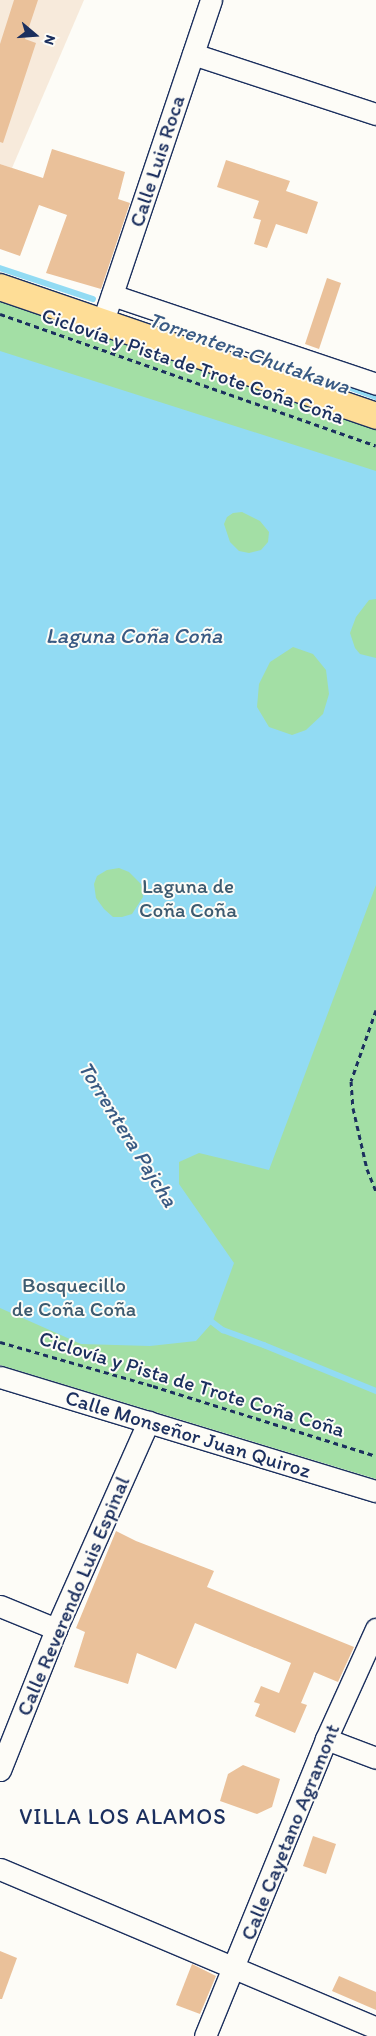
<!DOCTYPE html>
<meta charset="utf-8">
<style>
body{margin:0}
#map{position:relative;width:376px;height:2036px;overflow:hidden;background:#fdfcf7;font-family:Itim,sans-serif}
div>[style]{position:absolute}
.built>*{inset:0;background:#f7eadb}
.green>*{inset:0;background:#a3dfa5}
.water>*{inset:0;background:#92dbf3}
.stream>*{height:5.5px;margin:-2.75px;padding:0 2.75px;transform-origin:2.75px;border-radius:2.75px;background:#92dbf3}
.building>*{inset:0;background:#eac19a}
.path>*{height:3px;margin-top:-1.5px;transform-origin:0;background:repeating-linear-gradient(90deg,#1b2f5e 0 5px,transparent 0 9px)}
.roads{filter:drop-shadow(1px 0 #1b2f5e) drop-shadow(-1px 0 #1b2f5e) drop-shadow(0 1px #1b2f5e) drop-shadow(0 -1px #1b2f5e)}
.minor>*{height:21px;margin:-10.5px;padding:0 10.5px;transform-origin:10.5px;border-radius:10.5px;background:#fdfcf7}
.major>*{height:26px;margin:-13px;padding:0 13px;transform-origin:13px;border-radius:13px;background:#fedd96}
span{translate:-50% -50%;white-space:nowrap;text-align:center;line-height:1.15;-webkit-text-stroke:4px #fdfcf7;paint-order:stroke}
.street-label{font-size:21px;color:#1b2f5e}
.park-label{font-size:21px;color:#3d5b70}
.water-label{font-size:22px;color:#395a83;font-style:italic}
.neighbourhood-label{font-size:22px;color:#1b2f5e;letter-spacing:1px}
.north{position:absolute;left:10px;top:10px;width:50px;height:50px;-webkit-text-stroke:4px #fdfcf7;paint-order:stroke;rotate:108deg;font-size:14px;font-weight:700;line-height:20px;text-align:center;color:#1b2f5e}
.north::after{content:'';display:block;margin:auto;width:18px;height:22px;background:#1b2f5e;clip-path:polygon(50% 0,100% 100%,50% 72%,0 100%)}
</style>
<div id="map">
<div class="built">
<div style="clip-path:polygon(0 0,84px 0,12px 168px,0 164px)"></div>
</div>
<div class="green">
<div style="clip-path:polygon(0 299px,207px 367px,376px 430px,376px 1479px,0 1365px)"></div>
</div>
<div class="water">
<div style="clip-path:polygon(evenodd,0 351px,376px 471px,376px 599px,369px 600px,356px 617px,350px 633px,355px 648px,360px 654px,376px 658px,376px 885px,269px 1170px,199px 1153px,179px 1162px,179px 1184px,234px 1263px,212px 1323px,196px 1341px,150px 1346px,81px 1344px,0 1308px,0 351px,242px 512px,260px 521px,269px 532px,268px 542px,261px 550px,249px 553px,239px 551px,230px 542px,224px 524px,227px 517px,233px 513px,242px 512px,0 351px,293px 647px,313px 654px,326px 670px,329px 694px,323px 714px,306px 730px,292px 735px,269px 727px,257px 707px,259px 684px,270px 662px,293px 647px,0 351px,119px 868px,129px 872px,141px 884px,143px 897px,132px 914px,122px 917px,113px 917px,104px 909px,96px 898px,94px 884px,97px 876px,107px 870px,119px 868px)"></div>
</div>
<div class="stream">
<div style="left:0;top:268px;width:98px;rotate:18.4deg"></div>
<div style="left:307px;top:372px;width:73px;rotate:19.9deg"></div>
<div style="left:207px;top:1318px;width:20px;rotate:37deg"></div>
<div style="left:223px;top:1330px;width:44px;rotate:20.1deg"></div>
<div style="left:264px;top:1345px;width:121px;rotate:22.3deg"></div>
</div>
<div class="building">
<div style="clip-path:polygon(14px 0,38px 0,25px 39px,36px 43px,3px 143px,0 142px,0 44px)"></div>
<div style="clip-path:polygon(52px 149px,125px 172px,118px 199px,130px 203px,101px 289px,46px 273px,67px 215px,39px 205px,20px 256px,0 249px,0 164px,43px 178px)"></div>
<div style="clip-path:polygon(226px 160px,290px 181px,286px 191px,318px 202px,307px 234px,276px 224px,267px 248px,254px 244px,261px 220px,253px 218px,259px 201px,217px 187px)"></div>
<div style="clip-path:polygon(327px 278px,341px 283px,319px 349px,305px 344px)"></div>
<div style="clip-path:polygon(116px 1531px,136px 1541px,214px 1571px,207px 1587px,354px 1647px,338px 1682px,314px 1672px,301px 1703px,307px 1705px,295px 1733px,255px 1716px,260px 1704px,254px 1702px,261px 1686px,279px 1693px,291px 1663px,195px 1623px,176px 1669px,137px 1653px,128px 1684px,74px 1667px,85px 1632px,76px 1628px)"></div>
<div style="clip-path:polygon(243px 1765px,280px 1779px,272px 1807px,257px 1814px,220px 1801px,228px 1774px)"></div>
<div style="clip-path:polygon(313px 1836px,336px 1844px,326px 1874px,303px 1866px)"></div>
<div style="clip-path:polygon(0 1951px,17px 1958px,2px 1999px,0 1999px)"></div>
<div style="clip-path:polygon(192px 1964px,216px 1976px,200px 2014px,176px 2005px)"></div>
<div style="clip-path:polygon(339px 1976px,376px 1992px,376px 2010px,332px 1991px)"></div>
</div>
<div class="path">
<div style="left:0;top:314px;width:398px;rotate:19.3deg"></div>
<div style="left:376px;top:1010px;width:75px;rotate:109.4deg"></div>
<div style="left:351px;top:1081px;width:27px;rotate:86deg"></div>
<div style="left:353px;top:1108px;width:63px;rotate:77.1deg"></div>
<div style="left:367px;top:1169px;width:24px;rotate:68deg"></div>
<div style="left:0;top:1342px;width:159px;rotate:16deg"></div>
<div style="left:153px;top:1386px;width:234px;rotate:17.4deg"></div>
</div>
<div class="roads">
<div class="minor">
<div style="left:193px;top:54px;width:193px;rotate:18.2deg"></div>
<div style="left:112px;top:295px;width:279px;rotate:18.6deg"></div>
<div style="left:103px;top:321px;width:339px;rotate:-71.4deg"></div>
<div style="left:0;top:1377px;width:393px;rotate:16.9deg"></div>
<div style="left:0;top:1606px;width:61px;rotate:22.3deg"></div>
<div style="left:326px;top:1739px;width:53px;rotate:20.8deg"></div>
<div style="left:0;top:1770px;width:152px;rotate:-68.3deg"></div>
<div style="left:56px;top:1629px;width:227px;rotate:-66deg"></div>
<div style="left:0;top:1869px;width:408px;rotate:22.9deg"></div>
<div style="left:205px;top:2036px;width:321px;rotate:-67.8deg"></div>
<div style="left:326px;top:1739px;width:121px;rotate:-65.6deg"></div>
</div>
<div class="major">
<div style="left:0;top:287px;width:398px;rotate:18.9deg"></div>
</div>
</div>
<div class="street-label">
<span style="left:157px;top:161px;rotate:-72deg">Calle Luis Roca</span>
<span style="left:193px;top:366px;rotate:19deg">Ciclovía y Pista de Trote Coña Coña</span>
<span style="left:192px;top:1384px;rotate:17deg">Ciclovía y Pista de Trote Coña Coña</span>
<span style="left:188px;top:1434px;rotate:17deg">Calle Monseñor Juan Quiroz</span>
<span style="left:73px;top:1596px;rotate:-67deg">Calle Reverendo Luis Espinal</span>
<span style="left:290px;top:1832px;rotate:-68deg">Calle Cayetano Agramont</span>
</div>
<div class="park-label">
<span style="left:188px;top:898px">Laguna de<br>Coña Coña</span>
<span style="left:74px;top:1297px">Bosquecillo<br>de Coña Coña</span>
</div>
<div class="water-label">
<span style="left:249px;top:353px;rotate:19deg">Torrentera Chutakawa</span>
<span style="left:134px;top:636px">Laguna Coña Coña</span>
<span style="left:128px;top:1134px;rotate:58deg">Torrentera Pajcha</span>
</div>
<div class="neighbourhood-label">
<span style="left:123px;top:1817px">VILLA LOS ALAMOS</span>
</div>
<div class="north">N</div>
</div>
